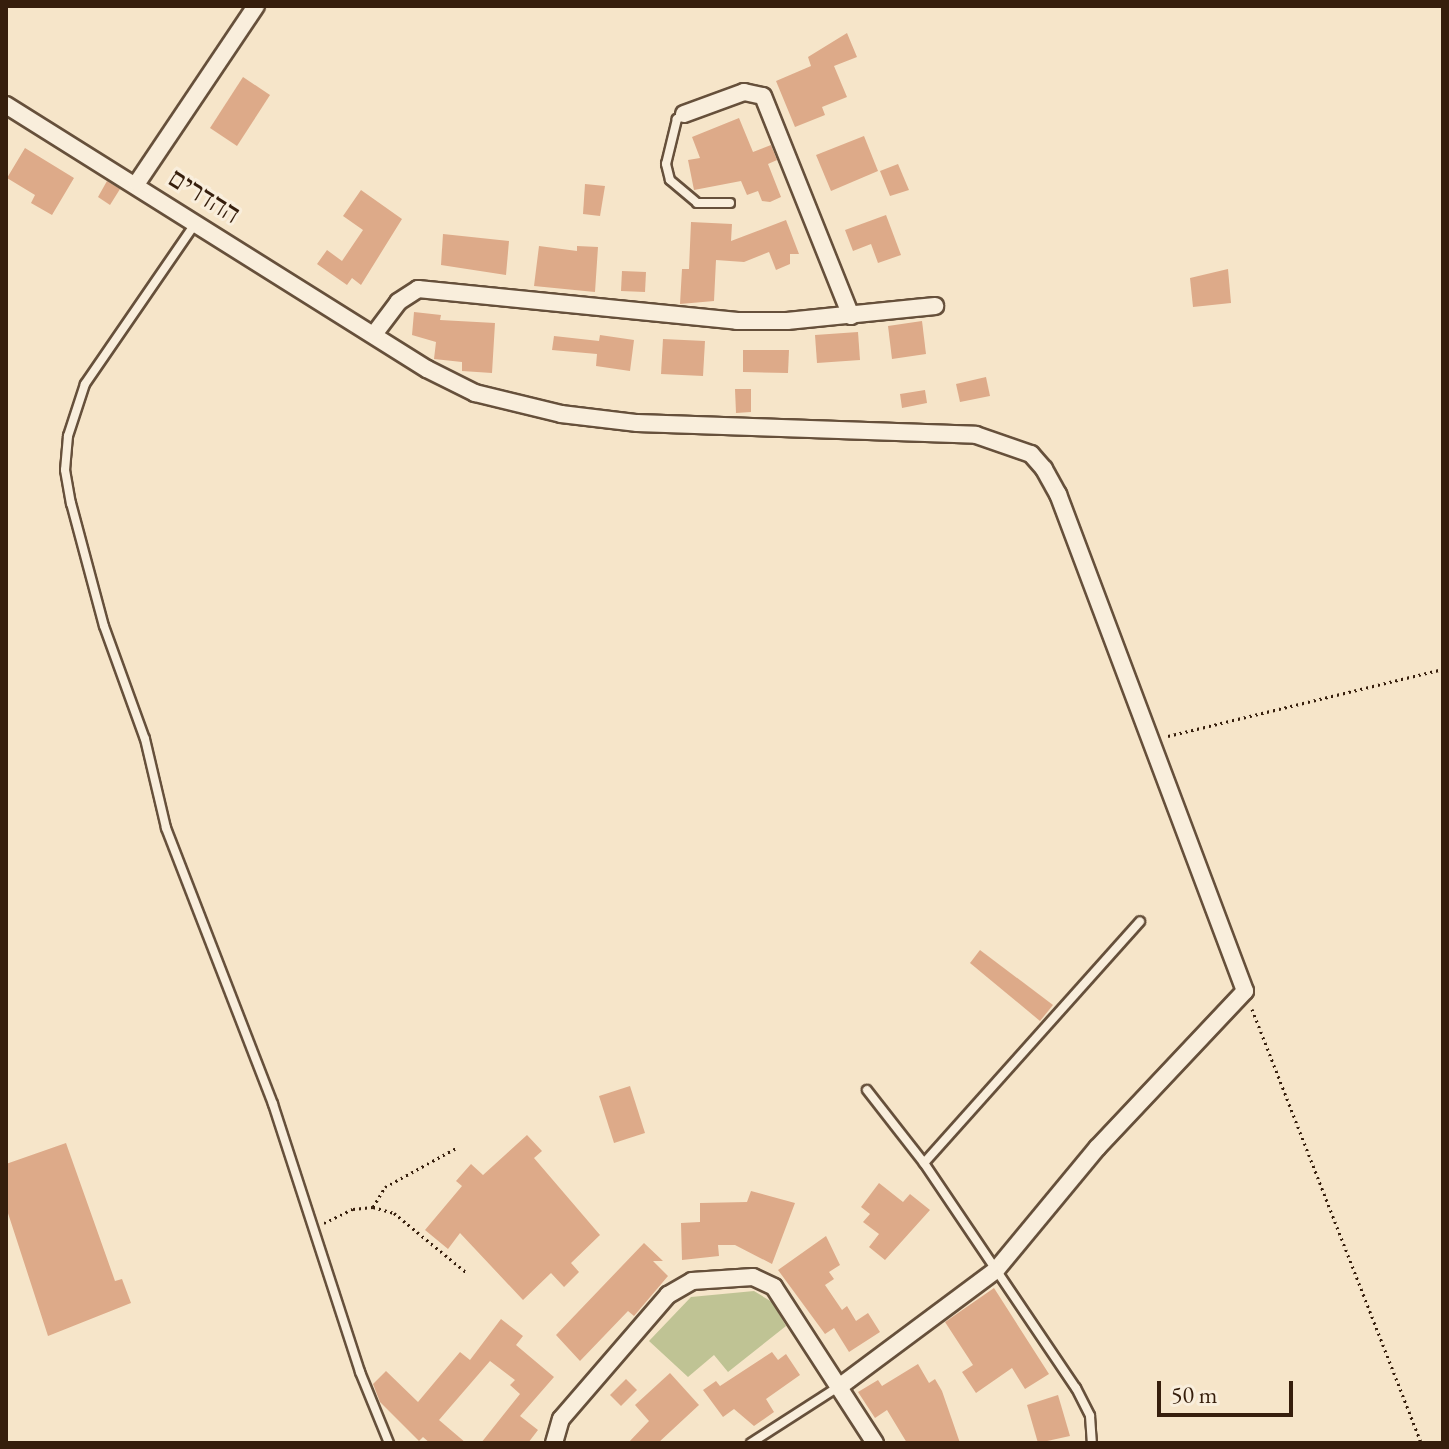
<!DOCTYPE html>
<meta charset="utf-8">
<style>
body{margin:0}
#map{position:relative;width:1449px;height:1449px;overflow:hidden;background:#f6e5c9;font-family:"EB Garamond","Frank Ruhl Libre",serif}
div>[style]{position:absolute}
.green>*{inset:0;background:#bfc394}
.building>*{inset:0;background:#ddaa89}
.path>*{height:3px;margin-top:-1.5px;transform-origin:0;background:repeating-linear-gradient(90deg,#361e0c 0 2px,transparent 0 6px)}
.roads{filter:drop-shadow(2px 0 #66503b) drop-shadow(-2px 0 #66503b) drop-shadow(0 2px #66503b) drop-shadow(0 -2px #66503b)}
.lane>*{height:8px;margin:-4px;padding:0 4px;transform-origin:4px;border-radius:4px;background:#f9eedc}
.street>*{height:16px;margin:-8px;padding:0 8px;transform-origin:8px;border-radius:8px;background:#f9eedc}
span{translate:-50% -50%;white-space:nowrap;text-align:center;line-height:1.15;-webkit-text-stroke:6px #f9eedc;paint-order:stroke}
.street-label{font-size:28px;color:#361e0c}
.frame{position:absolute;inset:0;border:8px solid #361e0c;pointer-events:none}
.scale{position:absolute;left:1157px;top:1381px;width:136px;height:36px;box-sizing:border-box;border:4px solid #361e0c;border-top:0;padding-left:10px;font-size:24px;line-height:28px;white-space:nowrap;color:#361e0c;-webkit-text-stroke:6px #f9eedc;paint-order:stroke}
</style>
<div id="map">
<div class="green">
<div style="clip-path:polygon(754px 1291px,772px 1302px,786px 1326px,728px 1372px,714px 1355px,688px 1377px,649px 1341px,691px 1297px)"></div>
</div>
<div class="building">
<div style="clip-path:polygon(847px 33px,857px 57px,834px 66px,847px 97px,822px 107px,825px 115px,795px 127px,776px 81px,811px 66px,808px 57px)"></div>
<div style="clip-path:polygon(243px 77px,270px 95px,237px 146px,210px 128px)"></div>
<div style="clip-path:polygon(739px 118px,753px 152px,771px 145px,777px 160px,768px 164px,781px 197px,770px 202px,762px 201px,758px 191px,747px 195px,741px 181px,694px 190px,688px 160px,700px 158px,692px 137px)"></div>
<div style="clip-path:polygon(864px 136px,878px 171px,831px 191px,816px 155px)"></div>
<div style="clip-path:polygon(25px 148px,74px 178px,52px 215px,31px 203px,35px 195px,7px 178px)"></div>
<div style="clip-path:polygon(898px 164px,909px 190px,890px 196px,880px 171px)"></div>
<div style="clip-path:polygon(107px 181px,120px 189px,110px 205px,98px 197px)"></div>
<div style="clip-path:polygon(585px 184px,605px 186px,600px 216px,583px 214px)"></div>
<div style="clip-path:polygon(361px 190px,402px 219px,361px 285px,352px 278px,347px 285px,317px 264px,327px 250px,342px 261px,363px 230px,343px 216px)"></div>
<div style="clip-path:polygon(886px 215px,901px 255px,878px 263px,871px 244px,853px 251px,845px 230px)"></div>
<div style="clip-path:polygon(786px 220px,799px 254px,790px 254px,790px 264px,776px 270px,769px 252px,744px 262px,716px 260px,714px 301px,680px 304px,682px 269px,689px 269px,691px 222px,732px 224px,731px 241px)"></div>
<div style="clip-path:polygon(443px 234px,509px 241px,506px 275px,441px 265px)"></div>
<div style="clip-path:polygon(539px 246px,577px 251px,577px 246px,598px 247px,595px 292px,534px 286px)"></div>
<div style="clip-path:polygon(1228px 269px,1231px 303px,1193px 307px,1190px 278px)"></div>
<div style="clip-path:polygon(622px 271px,646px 272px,645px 292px,621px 291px)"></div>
<div style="clip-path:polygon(414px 312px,441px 315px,440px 320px,495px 323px,492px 373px,462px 371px,462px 362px,434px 359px,436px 342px,412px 335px)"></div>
<div style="clip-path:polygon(922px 321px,926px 354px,892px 359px,888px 326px)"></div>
<div style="clip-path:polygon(858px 332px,860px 360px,817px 363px,815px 335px)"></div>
<div style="clip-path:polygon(600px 335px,634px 340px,630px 371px,596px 366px,597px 354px,552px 350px,554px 336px,599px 341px)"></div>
<div style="clip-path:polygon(663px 339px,705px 341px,703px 376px,661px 374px)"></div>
<div style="clip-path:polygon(743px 350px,789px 350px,788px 373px,743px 372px)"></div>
<div style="clip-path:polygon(986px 377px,990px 396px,960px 402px,956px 384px)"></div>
<div style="clip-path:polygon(735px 389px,751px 389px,751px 412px,736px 413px)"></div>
<div style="clip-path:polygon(925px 390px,927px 403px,902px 408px,900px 394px)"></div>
<div style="clip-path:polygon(980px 950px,1053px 1005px,1040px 1021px,970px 963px)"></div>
<div style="clip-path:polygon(630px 1086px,645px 1133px,614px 1143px,599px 1096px)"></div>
<div style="clip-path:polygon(527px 1135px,542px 1151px,534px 1158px,600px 1235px,571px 1263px,579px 1272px,564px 1287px,551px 1273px,523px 1300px,460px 1233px,448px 1249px,425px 1230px,462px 1186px,456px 1181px,471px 1164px,483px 1175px)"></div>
<div style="clip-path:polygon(66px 1143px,115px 1281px,122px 1279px,131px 1303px,48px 1336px,6px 1207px,6px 1164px)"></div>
<div style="clip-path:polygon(879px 1183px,903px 1202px,910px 1194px,930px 1210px,885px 1260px,869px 1247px,879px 1234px,863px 1222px,870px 1214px,861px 1207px)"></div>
<div style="clip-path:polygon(751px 1191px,795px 1203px,772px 1264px,735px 1245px,718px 1245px,719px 1256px,682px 1260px,681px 1223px,700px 1222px,700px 1203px,747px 1202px)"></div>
<div style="clip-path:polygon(826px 1236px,840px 1265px,829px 1272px,834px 1279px,825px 1285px,842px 1310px,847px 1306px,856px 1321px,868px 1313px,880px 1332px,849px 1352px,834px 1328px,825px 1334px,778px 1270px)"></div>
<div style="clip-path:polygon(644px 1243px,663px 1261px,653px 1261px,668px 1276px,634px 1316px,628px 1311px,580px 1361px,556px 1335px)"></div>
<div style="clip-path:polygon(994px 1288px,1049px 1374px,1025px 1389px,1012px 1368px,976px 1393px,962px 1372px,973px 1365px,945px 1322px)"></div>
<div style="clip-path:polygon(501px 1319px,523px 1336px,516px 1345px,554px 1377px,520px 1416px,538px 1430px,528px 1443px,481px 1443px,520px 1394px,510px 1385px,515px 1380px,490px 1361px,439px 1420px,466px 1443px,430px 1443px,423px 1437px,419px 1441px,380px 1402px,373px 1384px,386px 1371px,418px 1402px,460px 1352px,470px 1360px)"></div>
<div style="clip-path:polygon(772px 1352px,778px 1360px,786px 1354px,800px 1375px,766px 1399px,774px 1412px,754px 1426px,734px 1409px,723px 1417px,703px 1390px,716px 1381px,720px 1386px)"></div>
<div style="clip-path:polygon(918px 1364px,929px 1383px,935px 1379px,942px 1391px,960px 1443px,907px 1443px,887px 1410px,875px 1418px,858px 1392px,878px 1380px,882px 1386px)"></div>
<div style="clip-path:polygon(670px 1373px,699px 1405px,658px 1443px,628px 1443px,649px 1421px,635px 1405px)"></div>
<div style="clip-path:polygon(626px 1379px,637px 1390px,621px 1406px,610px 1395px)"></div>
<div style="clip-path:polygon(1058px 1395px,1070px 1436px,1038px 1443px,1027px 1405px)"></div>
</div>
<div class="path">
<div style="left:1168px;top:736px;width:283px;rotate:-13.7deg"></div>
<div style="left:1252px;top:1009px;width:466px;rotate:68.7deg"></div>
<div style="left:373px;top:1207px;width:23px;rotate:-59deg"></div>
<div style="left:385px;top:1187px;width:83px;rotate:-28.7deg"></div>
<div style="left:324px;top:1223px;width:32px;rotate:-26deg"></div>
<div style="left:353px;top:1209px;width:20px;rotate:-6deg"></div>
<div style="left:373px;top:1207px;width:22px;rotate:16deg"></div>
<div style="left:394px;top:1213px;width:94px;rotate:39.4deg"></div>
</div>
<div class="roads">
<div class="lane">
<div style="left:684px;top:114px;width:9px;rotate:144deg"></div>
<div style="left:677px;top:119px;width:46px;rotate:103.7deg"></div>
<div style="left:666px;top:164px;width:16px;rotate:76deg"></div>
<div style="left:670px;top:180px;width:35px;rotate:40deg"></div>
<div style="left:697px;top:203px;width:33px"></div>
<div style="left:197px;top:221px;width:198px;rotate:124.5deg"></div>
<div style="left:85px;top:384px;width:55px;rotate:108.1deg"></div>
<div style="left:68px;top:436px;width:34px;rotate:95deg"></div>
<div style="left:65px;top:470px;width:34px;rotate:80deg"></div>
<div style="left:71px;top:503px;width:127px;rotate:75deg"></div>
<div style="left:104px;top:626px;width:120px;rotate:70.1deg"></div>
<div style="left:145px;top:739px;width:91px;rotate:76.7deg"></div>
<div style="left:166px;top:828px;width:296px;rotate:68.8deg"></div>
<div style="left:273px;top:1104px;width:282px;rotate:72deg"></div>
<div style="left:360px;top:1372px;width:77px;rotate:67.8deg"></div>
<div style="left:867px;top:1090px;width:93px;rotate:52deg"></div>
<div style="left:924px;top:1163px;width:272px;rotate:56deg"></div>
<div style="left:1076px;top:1388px;width:31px;rotate:63deg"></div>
<div style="left:1090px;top:1416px;width:27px;rotate:86deg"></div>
<div style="left:924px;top:1163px;width:324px;rotate:-48.2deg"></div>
<div style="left:751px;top:1443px;width:103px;rotate:-32.8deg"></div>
</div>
<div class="street">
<div style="left:6px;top:105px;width:497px;rotate:32.1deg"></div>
<div style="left:427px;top:369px;width:54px;rotate:26.6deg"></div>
<div style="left:475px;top:393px;width:89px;rotate:13.7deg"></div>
<div style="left:561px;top:414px;width:77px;rotate:6.8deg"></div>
<div style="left:637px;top:423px;width:339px;rotate:2deg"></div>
<div style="left:976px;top:435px;width:58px;rotate:19.1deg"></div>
<div style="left:1031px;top:454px;width:20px;rotate:49deg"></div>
<div style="left:1044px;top:469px;width:29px;rotate:61deg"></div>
<div style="left:1058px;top:494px;width:531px;rotate:69.38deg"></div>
<div style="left:1245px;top:991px;width:216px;rotate:133.3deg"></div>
<div style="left:1097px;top:1148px;width:158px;rotate:129.6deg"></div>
<div style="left:996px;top:1270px;width:196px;rotate:143.3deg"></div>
<div style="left:684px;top:114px;width:64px;rotate:-20.1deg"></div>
<div style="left:744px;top:92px;width:19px;rotate:12deg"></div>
<div style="left:763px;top:96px;width:237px;rotate:68.2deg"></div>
<div style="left:137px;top:183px;width:213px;rotate:-56.1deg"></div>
<div style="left:375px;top:333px;width:39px;rotate:-53deg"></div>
<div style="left:398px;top:302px;width:24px;rotate:-33deg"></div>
<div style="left:418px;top:289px;width:321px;rotate:5.7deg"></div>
<div style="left:737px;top:321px;width:50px"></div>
<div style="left:787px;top:321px;width:149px;rotate:-5.8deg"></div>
<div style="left:554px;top:1443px;width:25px;rotate:-74deg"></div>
<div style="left:561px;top:1419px;width:164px;rotate:-49.2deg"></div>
<div style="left:668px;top:1295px;width:28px;rotate:-30deg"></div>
<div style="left:692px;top:1281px;width:61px;rotate:-3.8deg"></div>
<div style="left:753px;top:1277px;width:23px;rotate:25deg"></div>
<div style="left:774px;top:1287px;width:186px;rotate:57.1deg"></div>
</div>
</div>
<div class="street-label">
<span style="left:205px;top:195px;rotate:32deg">ההדרים</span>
</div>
<div class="frame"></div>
<div class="scale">50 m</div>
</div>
